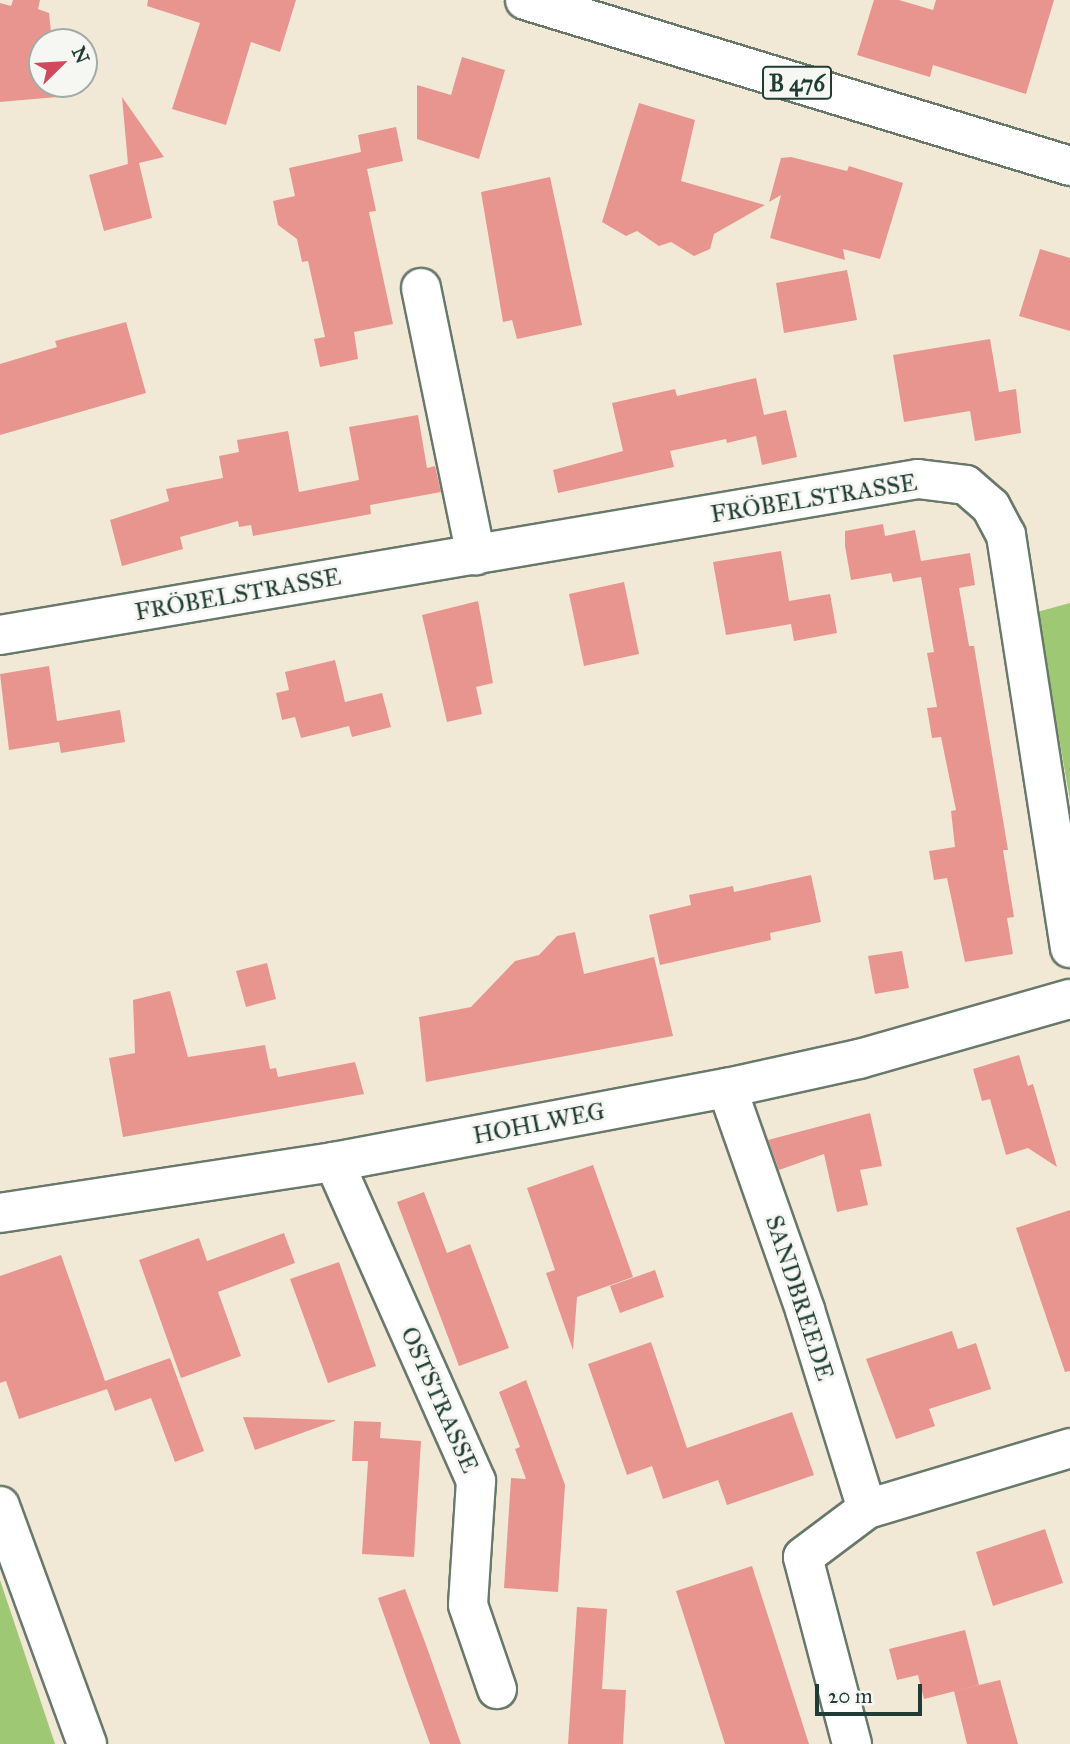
<!DOCTYPE html>
<meta charset="utf-8">
<style>
body{margin:0}
#map{position:relative;width:1070px;height:1744px;overflow:hidden;background:#f1e9d5;font-family:"IM FELL Great Primer",serif}
div>[style]{position:absolute}
.green>*{inset:0;background:#9fc874}
.building>*{inset:0;background:#e89590}
.roads{filter:drop-shadow(2px 0 #68796c) drop-shadow(-2px 0 #68796c) drop-shadow(0 2px #68796c) drop-shadow(0 -2px #68796c)}
.minor>*{height:38px;margin:-19px;padding:0 19px;transform-origin:19px;border-radius:19px;background:#fff}
.primary>*{height:38px;margin:-19px;padding:0 19px;transform-origin:19px;border-radius:19px;background:#fff}
span{translate:-50% -50%;white-space:nowrap;text-align:center;line-height:1.15;-webkit-text-stroke:6px #f6f6f2;paint-order:stroke}
.shield-label span{padding:2px 5px;background:#f6f6f2;border:2px solid;border-radius:5px;-webkit-text-stroke-width:0}
.shield-label{font-size:23px;color:#1f3d34;font-weight:700}
.street-label{font-size:24px;color:#1f3d34}
.north{position:absolute;left:28px;top:28px;width:70px;height:70px;box-sizing:border-box;background:#f6f6f2;border:2px solid #a0aca6;border-radius:50%;rotate:66deg;font-size:19px;font-weight:700;line-height:28px;text-align:center;color:#1f3d34}
.north::after{content:'';display:block;margin:auto;width:24px;height:32px;background:#d1495b;clip-path:polygon(50% 0,100% 100%,50% 72%,0 100%)}
.scale{position:absolute;left:815px;top:1684px;width:107px;height:32px;box-sizing:border-box;border:4px solid #1f3d34;border-top:0;padding-left:9px;font-size:21px;line-height:24px;white-space:nowrap;color:#1f3d34;-webkit-text-stroke:5px #f6f6f2;paint-order:stroke}
</style>
<div id="map">
<div class="green">
<div style="clip-path:polygon(1070px 603px,1070px 800px,1037px 612px)"></div>
<div style="clip-path:polygon(0 1580px,55px 1744px,0 1744px)"></div>
</div>
<div class="building">
<div style="clip-path:polygon(13px 0,40px 0,38px 9px,49px 13px,52px 42px,42px 42px,42px 84px,56px 84px,57px 97px,0 102px,0 3px,11px 6px)"></div>
<div style="clip-path:polygon(148px 0,296px 0,280px 52px,251px 42px,226px 125px,172px 109px,200px 23px,147px 6px)"></div>
<div style="clip-path:polygon(874px 0,899px 0,933px 10px,936px 0,1054px 0,1026px 94px,933px 65px,930px 77px,857px 55px)"></div>
<div style="clip-path:polygon(462px 57px,505px 70px,479px 159px,417px 139px,417px 85px,451px 95px)"></div>
<div style="clip-path:polygon(122px 97px,164px 157px,139px 163px,152px 218px,104px 231px,89px 175px,128px 164px)"></div>
<div style="clip-path:polygon(639px 103px,695px 120px,681px 181px,765px 205px,714px 234px,710px 249px,694px 256px,671px 242px,659px 246px,637px 231px,626px 236px,602px 222px)"></div>
<div style="clip-path:polygon(396px 127px,403px 161px,367px 169px,376px 211px,369px 212px,393px 324px,354px 332px,358px 359px,320px 367px,314px 339px,325px 337px,308px 261px,302px 262px,297px 239px,278px 225px,273px 201px,295px 196px,289px 168px,361px 152px,358px 135px)"></div>
<div style="clip-path:polygon(791px 157px,847px 171px,849px 166px,903px 183px,880px 259px,843px 249px,845px 260px,770px 238px,781px 195px,769px 202px,781px 158px)"></div>
<div style="clip-path:polygon(550px 177px,582px 325px,517px 339px,512px 320px,503px 322px,481px 192px)"></div>
<div style="clip-path:polygon(1040px 249px,1070px 258px,1070px 331px,1019px 316px)"></div>
<div style="clip-path:polygon(847px 270px,857px 320px,784px 333px,776px 283px)"></div>
<div style="clip-path:polygon(126px 322px,146px 393px,0 435px,0 364px,57px 347px,55px 341px)"></div>
<div style="clip-path:polygon(990px 339px,999px 392px,1016px 389px,1021px 433px,975px 441px,970px 411px,904px 422px,893px 355px)"></div>
<div style="clip-path:polygon(756px 378px,764px 415px,786px 410px,797px 457px,762px 465px,756px 436px,727px 443px,726px 439px,670px 451px,674px 467px,558px 493px,553px 470px,623px 451px,612px 403px,675px 389px,677px 396px)"></div>
<div style="clip-path:polygon(418px 415px,427px 468px,435px 466px,441px 492px,370px 505px,371px 514px,253px 536px,251px 525px,239px 527px,238px 521px,180px 537px,183px 549px,122px 566px,110px 520px,169px 501px,166px 489px,223px 478px,219px 456px,239px 452px,237px 440px,288px 431px,299px 492px,359px 480px,349px 427px)"></div>
<div style="clip-path:polygon(883px 524px,885px 536px,915px 530px,921px 561px,970px 553px,975px 585px,959px 588px,969px 646px,974px 646px,1008px 850px,1003px 850px,1014px 917px,1007px 918px,1013px 954px,965px 962px,947px 878px,934px 880px,929px 851px,955px 847px,951px 811px,956px 810px,941px 737px,932px 738px,927px 708px,937px 707px,927px 653px,934px 652px,921px 577px,893px 582px,891px 573px,851px 580px,845px 546px,845px 531px)"></div>
<div style="clip-path:polygon(781px 551px,789px 601px,830px 594px,837px 633px,794px 641px,791px 624px,726px 635px,713px 562px)"></div>
<div style="clip-path:polygon(624px 582px,639px 654px,584px 666px,569px 594px)"></div>
<div style="clip-path:polygon(478px 601px,493px 683px,476px 687px,482px 714px,447px 722px,422px 615px)"></div>
<div style="clip-path:polygon(335px 660px,345px 702px,382px 693px,391px 727px,352px 737px,349px 726px,301px 738px,295px 717px,282px 720px,276px 693px,289px 690px,285px 672px)"></div>
<div style="clip-path:polygon(49px 666px,57px 721px,120px 710px,125px 742px,61px 753px,59px 742px,9px 750px,0 674px)"></div>
<div style="clip-path:polygon(811px 875px,821px 922px,770px 933px,771px 940px,660px 965px,649px 915px,691px 905px,689px 895px,733px 886px,734px 892px)"></div>
<div style="clip-path:polygon(575px 932px,584px 974px,654px 957px,673px 1036px,426px 1082px,419px 1017px,471px 1007px,515px 961px,539px 955px,557px 936px)"></div>
<div style="clip-path:polygon(902px 951px,909px 988px,875px 994px,868px 956px)"></div>
<div style="clip-path:polygon(267px 963px,276px 999px,246px 1007px,236px 971px)"></div>
<div style="clip-path:polygon(170px 991px,188px 1057px,265px 1045px,270px 1069px,276px 1068px,278px 1077px,355px 1062px,364px 1094px,123px 1137px,109px 1058px,135px 1053px,133px 1000px)"></div>
<div style="clip-path:polygon(1019px 1055px,1028px 1086px,1033px 1084px,1057px 1167px,1028px 1148px,1006px 1155px,990px 1099px,982px 1101px,973px 1069px)"></div>
<div style="clip-path:polygon(870px 1113px,882px 1166px,860px 1170px,868px 1205px,837px 1212px,824px 1154px,779px 1170px,768px 1140px)"></div>
<div style="clip-path:polygon(593px 1165px,633px 1277px,577px 1297px,573px 1350px,546px 1273px,555px 1270px,527px 1188px)"></div>
<div style="clip-path:polygon(424px 1192px,447px 1253px,470px 1244px,509px 1348px,459px 1366px,397px 1202px)"></div>
<div style="clip-path:polygon(1070px 1210px,1070px 1371px,1065px 1372px,1016px 1228px)"></div>
<div style="clip-path:polygon(284px 1233px,295px 1263px,218px 1292px,241px 1356px,181px 1378px,139px 1260px,199px 1238px,207px 1261px)"></div>
<div style="clip-path:polygon(61px 1255px,105px 1381px,170px 1358px,204px 1451px,175px 1462px,151px 1398px,115px 1411px,107px 1389px,19px 1419px,6px 1381px,0 1383px,0 1276px)"></div>
<div style="clip-path:polygon(339px 1262px,376px 1366px,328px 1383px,290px 1279px)"></div>
<div style="clip-path:polygon(655px 1270px,664px 1297px,620px 1313px,610px 1286px)"></div>
<div style="clip-path:polygon(952px 1331px,958px 1349px,976px 1343px,991px 1389px,929px 1409px,935px 1426px,896px 1439px,866px 1359px)"></div>
<div style="clip-path:polygon(651px 1342px,687px 1448px,792px 1412px,814px 1475px,727px 1505px,718px 1480px,663px 1499px,652px 1466px,627px 1475px,588px 1364px)"></div>
<div style="clip-path:polygon(526px 1380px,565px 1485px,558px 1592px,504px 1588px,511px 1478px,526px 1479px,515px 1449px,520px 1447px,499px 1392px)"></div>
<div style="clip-path:polygon(243px 1417px,335px 1420px,335px 1421px,255px 1450px)"></div>
<div style="clip-path:polygon(354px 1421px,381px 1422px,380px 1438px,421px 1441px,414px 1557px,362px 1554px,368px 1461px,352px 1461px)"></div>
<div style="clip-path:polygon(1045px 1529px,1063px 1583px,993px 1606px,976px 1552px)"></div>
<div style="clip-path:polygon(752px 1566px,809px 1744px,725px 1744px,676px 1591px)"></div>
<div style="clip-path:polygon(405px 1589px,426px 1645px,461px 1744px,430px 1744px,408px 1683px,378px 1598px)"></div>
<div style="clip-path:polygon(577px 1607px,607px 1609px,602px 1689px,626px 1690px,623px 1744px,568px 1744px)"></div>
<div style="clip-path:polygon(965px 1630px,979px 1685px,924px 1699px,918px 1675px,897px 1680px,889px 1649px)"></div>
<div style="clip-path:polygon(1000px 1680px,1018px 1744px,967px 1744px,954px 1691px)"></div>
</div>
<div class="roads">
<div class="minor">
<div style="left:421px;top:288px;width:273px;rotate:78.4deg"></div>
<div style="left:0;top:635px;width:931px;rotate:-9.64deg"></div>
<div style="left:918px;top:479px;width:48px;rotate:7.1deg"></div>
<div style="left:966px;top:485px;width:33px;rotate:41deg"></div>
<div style="left:991px;top:507px;width:32px;rotate:62deg"></div>
<div style="left:1006px;top:535px;width:418px;rotate:81.2deg"></div>
<div style="left:727px;top:1088px;width:235px;rotate:70.6deg"></div>
<div style="left:805px;top:1310px;width:208px;rotate:72.7deg"></div>
<div style="left:334px;top:1162px;width:349px;rotate:66deg"></div>
<div style="left:476px;top:1481px;width:124px;rotate:93.7deg"></div>
<div style="left:468px;top:1605px;width:89px;rotate:71deg"></div>
<div style="left:0;top:1213px;width:338px;rotate:-8.7deg"></div>
<div style="left:334px;top:1162px;width:400px;rotate:-10.7deg"></div>
<div style="left:727px;top:1088px;width:135px;rotate:-12.4deg"></div>
<div style="left:859px;top:1059px;width:219px;rotate:-15.9deg"></div>
<div style="left:0;top:1506px;width:253px;rotate:69.9deg"></div>
<div style="left:852px;top:1744px;width:193px;rotate:-104.7deg"></div>
<div style="left:803px;top:1557px;width:80px;rotate:-36.9deg"></div>
<div style="left:867px;top:1509px;width:212px;rotate:-16.7deg"></div>
</div>
<div class="primary">
<div style="left:525px;top:0;width:570px;rotate:16.94deg"></div>
</div>
</div>
<div class="shield-label">
<span style="left:797px;top:83px">B 476</span>
</div>
<div class="street-label">
<span style="left:814px;top:499px;rotate:-9deg">FRÖBELSTRASSE</span>
<span style="left:238px;top:595px;rotate:-10deg">FRÖBELSTRASSE</span>
<span style="left:539px;top:1124px;rotate:-11deg">HOHLWEG</span>
<span style="left:799px;top:1298px;rotate:72deg">SANDBREEDE</span>
<span style="left:439px;top:1400px;rotate:66deg">OSTSTRASSE</span>
</div>
<div class="north">N</div>
<div class="scale">20 m</div>
</div>
